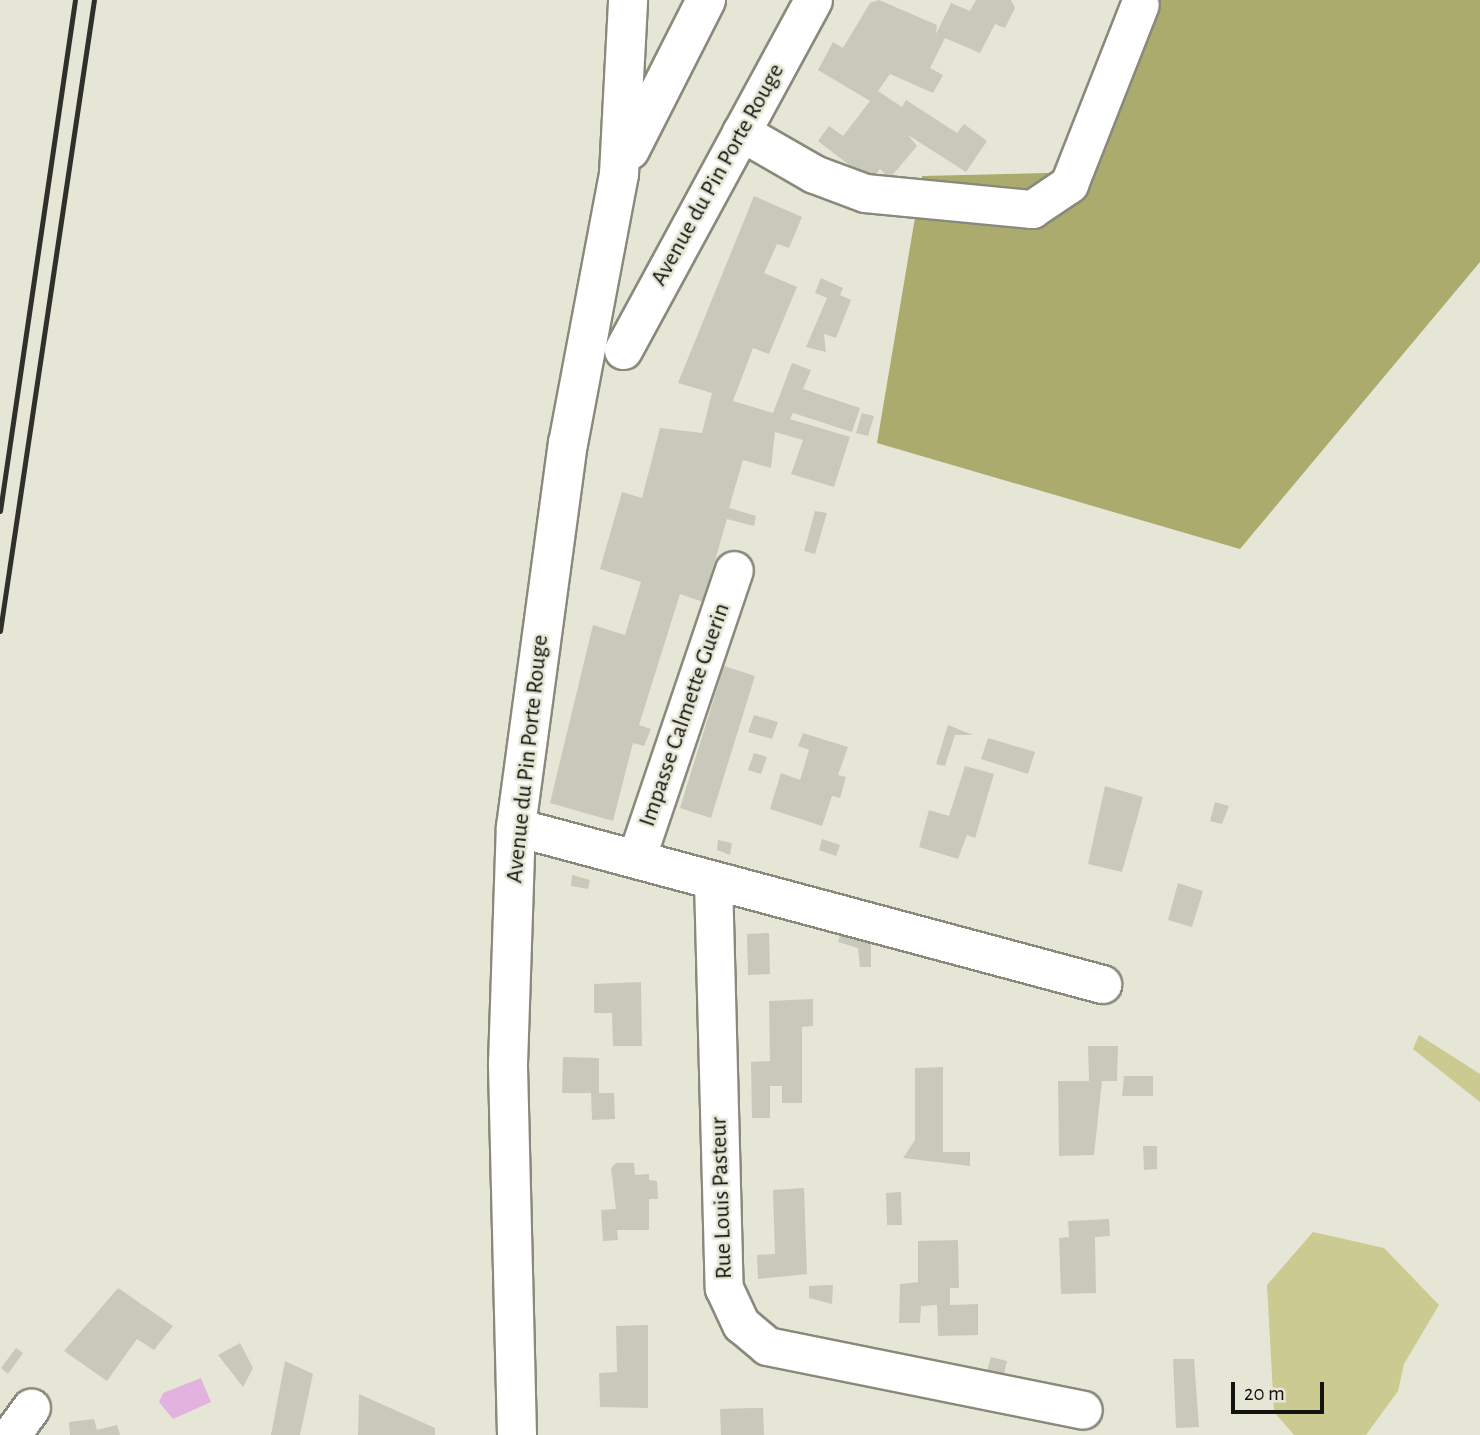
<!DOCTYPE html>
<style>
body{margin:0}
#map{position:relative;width:1480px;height:1435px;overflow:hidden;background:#e6e6d7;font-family:"Alegreya Sans",sans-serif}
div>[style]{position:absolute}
.green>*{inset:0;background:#caca91}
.forest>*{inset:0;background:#abab6e}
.water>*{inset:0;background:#e4b2de}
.building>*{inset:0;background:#c9c9bb}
.roads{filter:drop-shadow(2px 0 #898a7c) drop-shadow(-2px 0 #898a7c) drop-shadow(0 2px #898a7c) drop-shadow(0 -2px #898a7c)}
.minor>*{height:37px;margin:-18.5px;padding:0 18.5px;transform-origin:18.5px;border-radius:18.5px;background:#fff}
.major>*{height:38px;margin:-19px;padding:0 19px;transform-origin:19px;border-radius:19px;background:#fff}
.rail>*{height:5px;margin:-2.5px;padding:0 2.5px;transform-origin:2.5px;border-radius:2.5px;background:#2f302a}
span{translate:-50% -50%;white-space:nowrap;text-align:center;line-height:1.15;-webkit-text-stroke:5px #e6e6d7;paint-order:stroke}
.street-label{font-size:24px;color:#12130e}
.scale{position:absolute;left:1231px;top:1382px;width:93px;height:32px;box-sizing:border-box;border:4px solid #12130e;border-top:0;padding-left:9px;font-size:21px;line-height:24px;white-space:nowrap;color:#12130e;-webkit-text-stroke:5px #e6e6d7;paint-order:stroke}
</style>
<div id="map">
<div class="green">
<div style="clip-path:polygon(1419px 1035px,1480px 1074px,1480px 1102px,1413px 1049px)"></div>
<div style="clip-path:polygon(1313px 1232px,1384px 1248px,1439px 1305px,1404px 1364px,1398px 1391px,1366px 1435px,1294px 1435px,1274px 1412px,1267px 1285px)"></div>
</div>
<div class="forest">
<div style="clip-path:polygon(1153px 0,1480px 0,1480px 262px,1240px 549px,877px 443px,922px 176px,1084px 172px)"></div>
</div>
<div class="water">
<div style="clip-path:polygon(201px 1378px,211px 1402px,173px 1419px,159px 1402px,163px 1393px)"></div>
</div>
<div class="building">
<div style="clip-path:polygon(879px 0,937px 25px,936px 34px,951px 3px,970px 11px,976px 0,1011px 0,1015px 8px,1005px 28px,995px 24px,980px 53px,945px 38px,930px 68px,943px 75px,933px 93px,890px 74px,878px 91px,902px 107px,906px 100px,957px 133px,964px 124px,987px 141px,966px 172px,908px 135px,917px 146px,890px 178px,880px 169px,870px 181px,818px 141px,829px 126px,843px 136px,870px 101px,818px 70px,833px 42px,843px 48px,870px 3px)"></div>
<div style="clip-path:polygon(754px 196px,802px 217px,789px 248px,777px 244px,764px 273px,797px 287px,769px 354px,753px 348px,733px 401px,773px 413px,792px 363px,811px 370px,803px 389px,860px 408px,852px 432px,793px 413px,790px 419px,850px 437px,834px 487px,791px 474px,803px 440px,775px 432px,771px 468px,743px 460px,729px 508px,756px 516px,754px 526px,727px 519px,703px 602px,680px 594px,639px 725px,651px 729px,644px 746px,633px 743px,613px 821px,550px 803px,593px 625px,625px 635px,641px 582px,600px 569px,622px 492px,642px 498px,660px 428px,702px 433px,712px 393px,678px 383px)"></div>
<div style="clip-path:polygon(821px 278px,843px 288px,840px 295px,851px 300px,836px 338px,824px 334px,826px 352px,806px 347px,827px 298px,815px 293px)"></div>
<div style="clip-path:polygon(862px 413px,874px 416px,868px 436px,856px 433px)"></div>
<div style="clip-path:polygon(815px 511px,827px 513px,815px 554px,804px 551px)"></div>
<div style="clip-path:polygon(724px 666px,755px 676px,711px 818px,680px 808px)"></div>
<div style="clip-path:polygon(754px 715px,778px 722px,772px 739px,748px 732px)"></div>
<div style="clip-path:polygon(948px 725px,973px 735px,955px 735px,945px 766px,936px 764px)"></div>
<div style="clip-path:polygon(803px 733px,848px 747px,838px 775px,846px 777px,840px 798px,832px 796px,822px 826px,770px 809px,781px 773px,800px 780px,809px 750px,798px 746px)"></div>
<div style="clip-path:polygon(988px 738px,1035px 752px,1028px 774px,981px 759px)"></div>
<div style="clip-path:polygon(754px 753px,767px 757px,761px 774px,748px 770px)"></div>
<div style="clip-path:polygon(965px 766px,994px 774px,975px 838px,967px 835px,958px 859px,919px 847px,929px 810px,949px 816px)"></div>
<div style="clip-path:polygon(1105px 786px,1143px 797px,1122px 872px,1088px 864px)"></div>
<div style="clip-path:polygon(1215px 802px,1229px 806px,1222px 824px,1210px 821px)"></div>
<div style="clip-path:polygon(822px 839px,840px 845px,836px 856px,819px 850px)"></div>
<div style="clip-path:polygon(718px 840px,732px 843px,730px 855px,717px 850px)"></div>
<div style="clip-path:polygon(572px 875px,590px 880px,588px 889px,571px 886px)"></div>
<div style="clip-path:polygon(1178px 883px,1203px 891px,1192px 927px,1168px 920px)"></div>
<div style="clip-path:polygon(841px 932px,871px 940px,871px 967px,860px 967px,858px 948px,838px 942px)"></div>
<div style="clip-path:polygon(769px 933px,770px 974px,748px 975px,747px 934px)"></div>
<div style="clip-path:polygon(641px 982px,642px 1046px,613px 1046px,612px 1013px,594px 1013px,594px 984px)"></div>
<div style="clip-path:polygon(813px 999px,813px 1026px,802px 1027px,802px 1103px,782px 1103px,782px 1086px,770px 1086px,770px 1118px,752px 1118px,751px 1062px,770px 1061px,769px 1001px)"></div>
<div style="clip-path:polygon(1088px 1046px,1118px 1046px,1117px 1081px,1102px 1081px,1094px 1155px,1059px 1156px,1058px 1081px,1089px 1081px)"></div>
<div style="clip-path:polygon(563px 1057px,599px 1058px,599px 1093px,614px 1093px,615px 1119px,592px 1120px,591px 1093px,562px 1093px)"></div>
<div style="clip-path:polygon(943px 1067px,943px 1152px,970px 1152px,970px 1166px,903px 1158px,915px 1140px,915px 1068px)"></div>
<div style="clip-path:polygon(1124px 1076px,1153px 1076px,1153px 1096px,1122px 1096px)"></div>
<div style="clip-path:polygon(1143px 1146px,1157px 1146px,1157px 1169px,1144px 1170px)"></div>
<div style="clip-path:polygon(616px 1163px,634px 1163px,635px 1175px,649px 1174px,649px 1180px,657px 1181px,658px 1199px,649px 1199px,649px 1230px,617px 1230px,618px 1240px,603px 1241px,601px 1210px,616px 1209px,611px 1168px)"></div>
<div style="clip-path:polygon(804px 1188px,807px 1274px,758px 1279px,757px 1255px,775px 1254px,773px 1190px)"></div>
<div style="clip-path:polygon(901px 1192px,902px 1225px,887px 1225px,886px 1193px)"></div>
<div style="clip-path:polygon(1109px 1219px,1110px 1236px,1095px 1237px,1096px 1293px,1061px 1294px,1059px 1238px,1069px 1237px,1068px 1221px)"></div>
<div style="clip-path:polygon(958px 1240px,959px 1288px,950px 1288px,950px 1305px,978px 1304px,978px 1335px,938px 1336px,937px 1305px,921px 1306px,920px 1323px,899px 1323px,900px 1284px,918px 1282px,918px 1241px)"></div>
<div style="clip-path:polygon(827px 1285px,833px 1285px,832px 1304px,809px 1298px,809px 1286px)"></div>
<div style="clip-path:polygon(118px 1288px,173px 1326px,154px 1350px,137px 1339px,107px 1381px,64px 1351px)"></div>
<div style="clip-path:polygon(648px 1325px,648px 1408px,600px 1407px,599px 1373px,617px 1372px,616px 1326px)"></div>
<div style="clip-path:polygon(240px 1343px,253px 1368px,243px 1387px,218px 1355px)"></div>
<div style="clip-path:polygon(16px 1348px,23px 1353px,8px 1374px,1px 1368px)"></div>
<div style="clip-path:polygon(991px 1357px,1007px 1361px,1004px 1374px,987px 1371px)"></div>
<div style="clip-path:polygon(1173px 1359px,1194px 1359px,1199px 1427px,1176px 1428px)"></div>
<div style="clip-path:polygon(285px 1361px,313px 1374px,300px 1435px,271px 1435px)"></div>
<div style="clip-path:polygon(359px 1394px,435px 1428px,435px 1435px,358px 1435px)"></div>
<div style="clip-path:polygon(752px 1408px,763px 1408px,764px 1435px,721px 1435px,720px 1409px)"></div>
<div style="clip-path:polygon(94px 1419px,97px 1430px,117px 1425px,120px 1435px,70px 1435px,69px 1422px)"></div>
</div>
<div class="roads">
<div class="minor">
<div style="left:741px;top:132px;width:84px;rotate:29.9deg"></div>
<div style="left:814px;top:174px;width:54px;rotate:20.4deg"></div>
<div style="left:865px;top:193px;width:168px;rotate:5.5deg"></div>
<div style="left:1032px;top:209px;width:45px;rotate:-34deg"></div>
<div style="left:1069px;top:184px;width:193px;rotate:-68.5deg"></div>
<div style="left:623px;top:350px;width:398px;rotate:-61.5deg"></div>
<div style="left:516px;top:827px;width:607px;rotate:15deg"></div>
<div style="left:636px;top:859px;width:305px;rotate:-71.3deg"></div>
<div style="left:713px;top:880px;width:408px;rotate:88.5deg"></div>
<div style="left:724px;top:1288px;width:40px;rotate:65deg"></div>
<div style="left:741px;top:1324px;width:34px;rotate:40deg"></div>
<div style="left:767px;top:1346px;width:322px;rotate:11.4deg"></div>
<div style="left:11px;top:1435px;width:34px;rotate:-54deg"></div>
</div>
<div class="major">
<div style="left:630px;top:150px;width:168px;rotate:-63.1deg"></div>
<div style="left:517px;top:1435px;width:371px;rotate:-91.4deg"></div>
<div style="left:508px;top:1064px;width:237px;rotate:-88.1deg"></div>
<div style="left:516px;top:827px;width:387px;rotate:-82.3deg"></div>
<div style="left:568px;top:444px;width:275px;rotate:-79.3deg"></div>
<div style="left:619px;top:174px;width:174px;rotate:-87deg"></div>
</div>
</div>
<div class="rail">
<div style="left:0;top:511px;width:516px;rotate:-81.65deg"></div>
<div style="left:0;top:631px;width:638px;rotate:-81.53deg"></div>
</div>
<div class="street-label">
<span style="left:718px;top:175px;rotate:-61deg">Avenue du Pin Porte Rouge</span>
<span style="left:685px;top:715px;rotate:-71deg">Impasse Calmette Guerin</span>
<span style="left:528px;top:759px;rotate:-84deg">Avenue du Pin Porte Rouge</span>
<span style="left:722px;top:1198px;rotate:-92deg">Rue Louis Pasteur</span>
</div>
<div class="scale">20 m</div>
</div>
